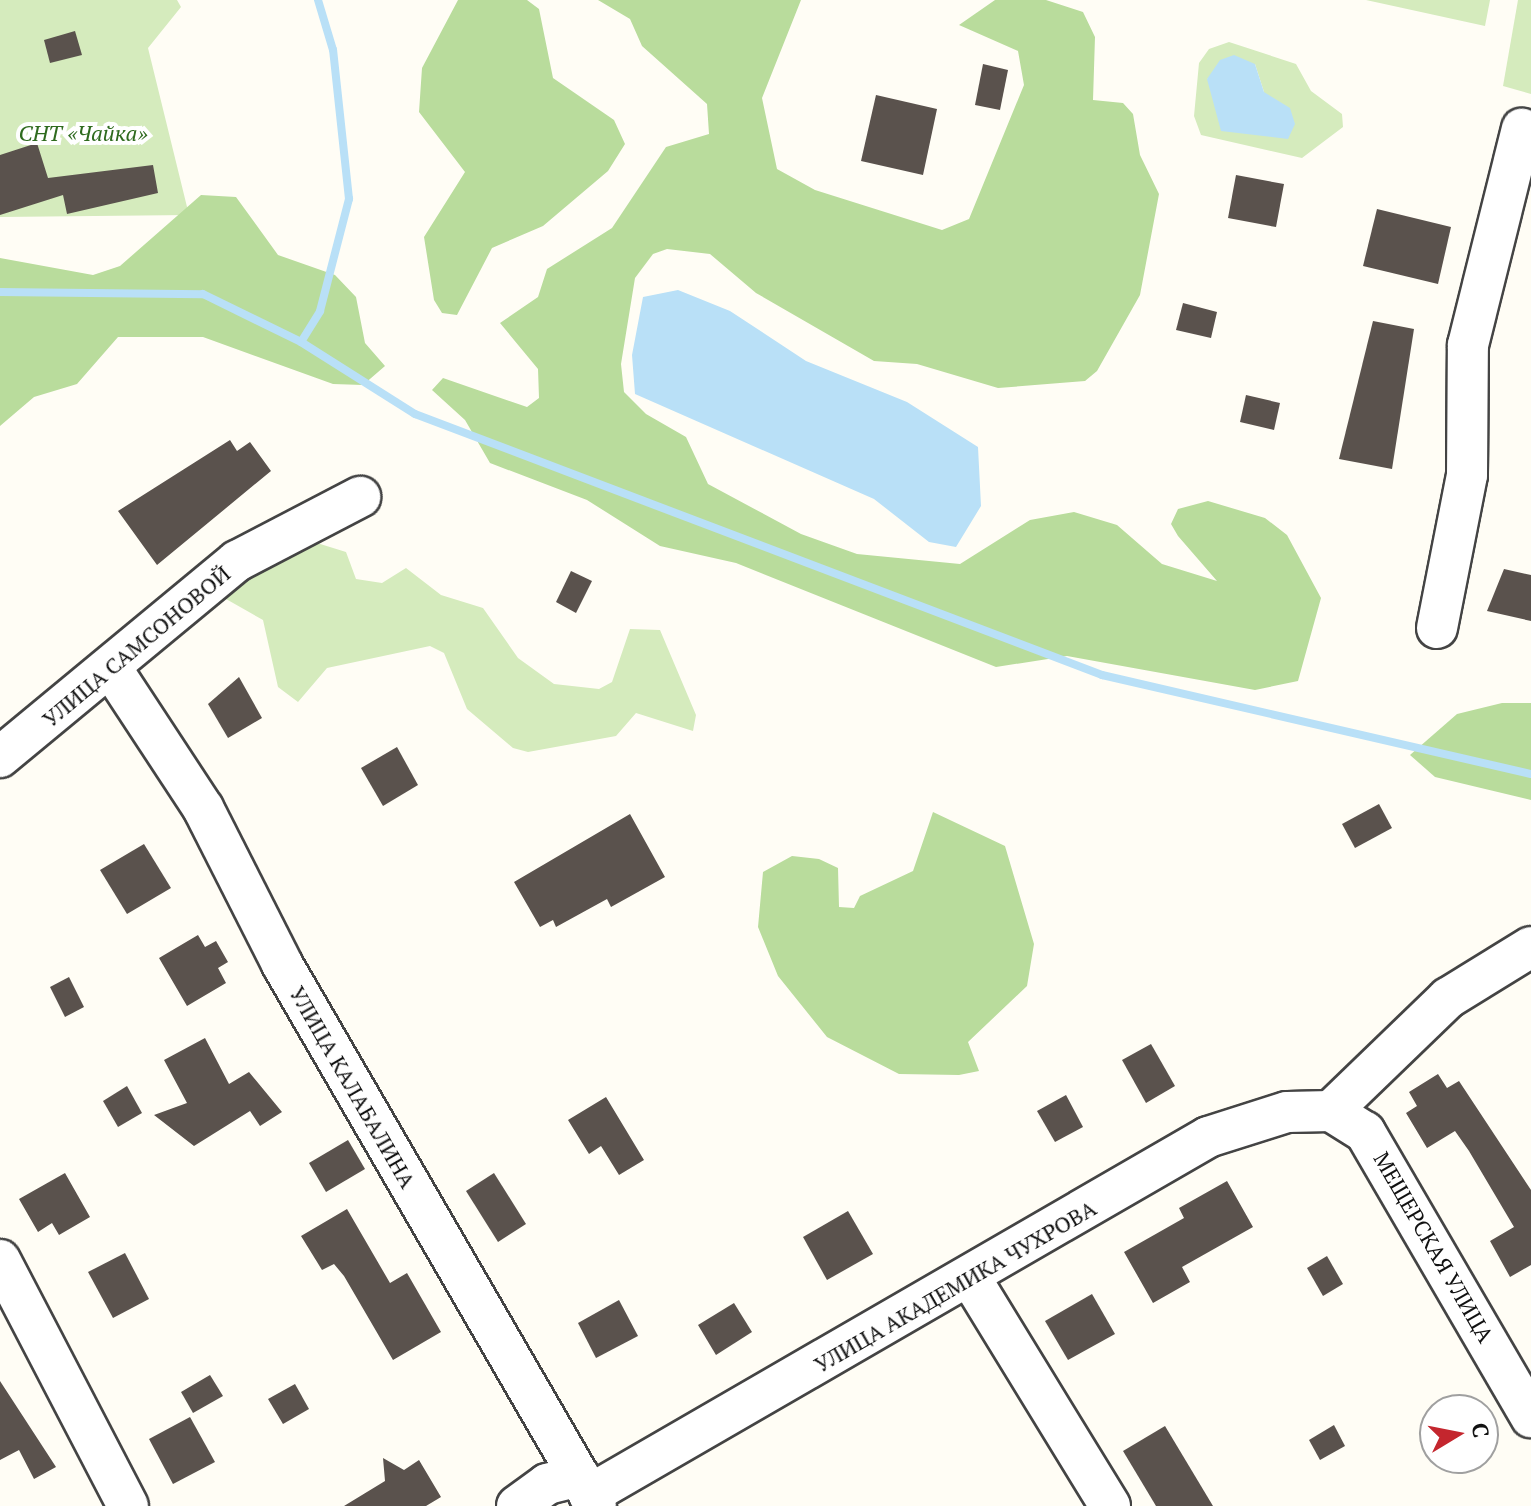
<!DOCTYPE html>
<meta charset="utf-8">
<style>
body{margin:0}
#map{position:relative;width:1531px;height:1506px;overflow:hidden;background:#fffdf5;font-family:"PT Serif",serif}
div>[style]{position:absolute}
.green>*{inset:0;background:#d5ebbd}
.forest>*{inset:0;background:#b9dc9c}
.water>*{inset:0;background:#b9e0f7}
.stream>*{height:8px;margin:-4px;padding:0 4px;transform-origin:4px;border-radius:4px;background:#b9e0f7}
.building>*{inset:0;background:#5a524d}
.roads{filter:drop-shadow(2px 0 #444) drop-shadow(-2px 0 #444) drop-shadow(0 2px #444) drop-shadow(0 -2px #444)}
.minor>*{height:40px;margin:-20px;padding:0 20px;transform-origin:20px;border-radius:20px;background:#fff}
span{translate:-50% -50%;white-space:nowrap;text-align:center;line-height:1.15;-webkit-text-stroke:8px #fff;paint-order:stroke}
.park-label{font-size:22px;color:#2f6b1f;font-style:italic}
.street-label{font-size:22px;color:#111}
.north{position:absolute;left:1419px;top:1394px;width:80px;height:80px;box-sizing:border-box;background:#fff;border:2px solid #a0a0a0;border-radius:50%;rotate:80deg;font-size:22px;font-weight:700;line-height:32px;text-align:center;color:#111}
.north::after{content:'';display:block;margin:auto;width:28px;height:36px;background:#c4262e;clip-path:polygon(50% 0,100% 100%,50% 72%,0 100%)}
</style>
<div id="map">
<div class="green">
<div style="clip-path:polygon(0 0,177px 0,181px 7px,148px 48px,189px 215px,0 217px)"></div>
<div style="clip-path:polygon(1366px 0,1490px 0,1485px 26px)"></div>
<div style="clip-path:polygon(1518px 0,1531px 0,1531px 94px,1503px 86px)"></div>
<div style="clip-path:polygon(evenodd,1229px 42px,1296px 64px,1311px 91px,1342px 114px,1343px 127px,1302px 158px,1201px 135px,1194px 116px,1199px 63px,1209px 49px,1229px 42px,1255px 64px,1264px 92px,1207px 79px,1255px 64px)"></div>
<div style="clip-path:polygon(317px 543px,346px 552px,356px 579px,382px 583px,406px 568px,441px 595px,483px 608px,518px 658px,554px 684px,599px 689px,612px 682px,630px 629px,660px 630px,696px 715px,693px 731px,636px 713px,616px 736px,528px 752px,513px 748px,467px 709px,444px 653px,430px 646px,327px 668px,298px 702px,278px 687px,263px 620px,226px 599px,226px 584px)"></div>
</div>
<div class="forest">
<div style="clip-path:polygon(458px 0,527px 0,539px 9px,553px 78px,614px 120px,625px 144px,608px 171px,543px 226px,492px 248px,457px 315px,442px 313px,434px 300px,424px 237px,465px 172px,419px 112px,422px 68px)"></div>
<div style="clip-path:polygon(598px 0,801px 0,762px 98px,777px 169px,815px 190px,942px 230px,969px 219px,1024px 85px,1018px 51px,959px 25px,995px 0,1046px 0,1083px 12px,1095px 37px,1093px 100px,1123px 103px,1133px 114px,1140px 155px,1159px 194px,1140px 295px,1097px 371px,1085px 381px,998px 388px,917px 364px,874px 361px,756px 293px,710px 254px,667px 249px,653px 254px,635px 278px,621px 364px,624px 392px,646px 414px,686px 437px,708px 484px,801px 534px,857px 554px,960px 564px,1030px 520px,1074px 512px,1117px 525px,1162px 564px,1217px 581px,1178px 536px,1171px 524px,1178px 509px,1208px 501px,1265px 518px,1287px 535px,1321px 598px,1298px 681px,1255px 690px,1067px 656px,996px 667px,736px 563px,660px 546px,587px 500px,490px 463px,465px 420px,432px 390px,443px 378px,527px 407px,539px 398px,538px 369px,500px 323px,538px 297px,547px 269px,612px 228px,666px 147px,709px 134px,707px 104px,642px 46px,630px 19px)"></div>
<div style="clip-path:polygon(201px 195px,236px 197px,278px 255px,335px 275px,356px 297px,365px 343px,385px 366px,363px 385px,333px 384px,203px 337px,118px 337px,77px 384px,34px 397px,0 426px,0 258px,93px 275px,120px 266px)"></div>
<div style="clip-path:polygon(1502px 703px,1531px 703px,1531px 800px,1435px 777px,1410px 755px,1457px 714px)"></div>
<div style="clip-path:polygon(933px 812px,1005px 846px,1034px 944px,1027px 986px,968px 1042px,979px 1071px,959px 1075px,899px 1074px,827px 1037px,778px 976px,758px 927px,763px 872px,792px 856px,819px 859px,838px 868px,839px 907px,854px 908px,860px 896px,913px 871px)"></div>
</div>
<div class="water">
<div style="clip-path:polygon(1234px 55px,1255px 64px,1264px 92px,1290px 108px,1295px 124px,1288px 139px,1221px 131px,1207px 79px,1220px 60px)"></div>
<div style="clip-path:polygon(678px 290px,730px 311px,806px 361px,907px 402px,978px 447px,981px 506px,956px 547px,929px 542px,874px 499px,635px 394px,632px 355px,643px 297px)"></div>
</div>
<div class="stream">
<div style="left:0;top:292px;width:203px;rotate:0.6deg"></div>
<div style="left:203px;top:294px;width:109px;rotate:26.1deg"></div>
<div style="left:301px;top:342px;width:135px;rotate:32.3deg"></div>
<div style="left:415px;top:414px;width:735px;rotate:20.8deg"></div>
<div style="left:1102px;top:675px;width:440px;rotate:13deg"></div>
<div style="left:301px;top:342px;width:36px;rotate:-58deg"></div>
<div style="left:320px;top:311px;width:116px;rotate:-75.5deg"></div>
<div style="left:349px;top:199px;width:150px;rotate:-96.1deg"></div>
<div style="left:333px;top:50px;width:52px;rotate:-106.7deg"></div>
</div>
<div class="building">
<div style="clip-path:polygon(75px 31px,82px 55px,50px 63px,44px 40px)"></div>
<div style="clip-path:polygon(983px 64px,1008px 70px,1000px 110px,975px 105px)"></div>
<div style="clip-path:polygon(876px 95px,937px 109px,923px 175px,861px 161px)"></div>
<div style="clip-path:polygon(37px 143px,48px 178px,153px 165px,158px 193px,67px 214px,63px 195px,0 215px,0 155px)"></div>
<div style="clip-path:polygon(1236px 175px,1284px 184px,1276px 227px,1228px 218px)"></div>
<div style="clip-path:polygon(1377px 209px,1451px 227px,1438px 284px,1363px 266px)"></div>
<div style="clip-path:polygon(1183px 303px,1217px 312px,1211px 338px,1176px 330px)"></div>
<div style="clip-path:polygon(1373px 321px,1414px 329px,1392px 469px,1339px 459px)"></div>
<div style="clip-path:polygon(1246px 395px,1280px 403px,1274px 430px,1240px 422px)"></div>
<div style="clip-path:polygon(230px 440px,237px 451px,250px 442px,271px 471px,157px 565px,118px 511px)"></div>
<div style="clip-path:polygon(1504px 569px,1531px 575px,1531px 621px,1487px 611px)"></div>
<div style="clip-path:polygon(571px 571px,592px 581px,576px 613px,556px 602px)"></div>
<div style="clip-path:polygon(239px 677px,262px 718px,228px 738px,208px 704px)"></div>
<div style="clip-path:polygon(397px 747px,418px 785px,383px 806px,361px 768px)"></div>
<div style="clip-path:polygon(1379px 804px,1392px 828px,1355px 848px,1342px 824px)"></div>
<div style="clip-path:polygon(630px 814px,665px 877px,611px 907px,607px 899px,556px 927px,553px 920px,540px 927px,514px 882px)"></div>
<div style="clip-path:polygon(144px 844px,171px 888px,127px 914px,100px 870px)"></div>
<div style="clip-path:polygon(198px 935px,205px 947px,216px 941px,228px 962px,218px 968px,226px 983px,187px 1006px,159px 958px)"></div>
<div style="clip-path:polygon(69px 977px,84px 1007px,65px 1017px,50px 987px)"></div>
<div style="clip-path:polygon(205px 1038px,229px 1084px,249px 1072px,282px 1112px,260px 1126px,250px 1111px,194px 1146px,154px 1115px,187px 1103px,164px 1060px)"></div>
<div style="clip-path:polygon(1151px 1044px,1175px 1086px,1146px 1103px,1122px 1060px)"></div>
<div style="clip-path:polygon(1438px 1074px,1447px 1088px,1459px 1081px,1531px 1190px,1531px 1265px,1510px 1277px,1490px 1241px,1514px 1227px,1469px 1151px,1455px 1131px,1427px 1148px,1406px 1113px,1417px 1106px,1409px 1092px)"></div>
<div style="clip-path:polygon(127px 1086px,142px 1113px,118px 1127px,103px 1101px)"></div>
<div style="clip-path:polygon(1066px 1095px,1083px 1127px,1055px 1142px,1037px 1111px)"></div>
<div style="clip-path:polygon(606px 1097px,644px 1160px,619px 1175px,601px 1146px,589px 1154px,568px 1120px)"></div>
<div style="clip-path:polygon(348px 1140px,365px 1169px,326px 1192px,309px 1163px)"></div>
<div style="clip-path:polygon(65px 1173px,90px 1217px,59px 1235px,52px 1223px,38px 1232px,19px 1199px)"></div>
<div style="clip-path:polygon(494px 1173px,526px 1224px,498px 1242px,466px 1191px)"></div>
<div style="clip-path:polygon(1227px 1181px,1253px 1227px,1182px 1267px,1190px 1282px,1153px 1303px,1124px 1252px,1184px 1218px,1179px 1208px)"></div>
<div style="clip-path:polygon(347px 1209px,390px 1283px,407px 1273px,441px 1332px,393px 1360px,344px 1276px,334px 1264px,322px 1270px,301px 1236px)"></div>
<div style="clip-path:polygon(848px 1211px,873px 1254px,827px 1280px,803px 1237px)"></div>
<div style="clip-path:polygon(125px 1253px,149px 1299px,113px 1318px,88px 1272px)"></div>
<div style="clip-path:polygon(1327px 1256px,1343px 1284px,1323px 1296px,1307px 1268px)"></div>
<div style="clip-path:polygon(1092px 1294px,1115px 1334px,1068px 1360px,1045px 1321px)"></div>
<div style="clip-path:polygon(619px 1300px,638px 1336px,596px 1358px,578px 1323px)"></div>
<div style="clip-path:polygon(734px 1303px,752px 1332px,716px 1355px,698px 1325px)"></div>
<div style="clip-path:polygon(210px 1375px,223px 1396px,193px 1413px,181px 1392px)"></div>
<div style="clip-path:polygon(0 1381px,56px 1467px,34px 1479px,19px 1450px,0 1460px)"></div>
<div style="clip-path:polygon(295px 1384px,309px 1409px,283px 1424px,268px 1399px)"></div>
<div style="clip-path:polygon(190px 1417px,215px 1462px,173px 1484px,149px 1439px)"></div>
<div style="clip-path:polygon(1334px 1425px,1345px 1446px,1320px 1460px,1309px 1440px)"></div>
<div style="clip-path:polygon(1165px 1426px,1213px 1506px,1156px 1506px,1123px 1451px)"></div>
<div style="clip-path:polygon(383px 1458px,404px 1470px,419px 1460px,441px 1497px,426px 1506px,344px 1506px,385px 1481px)"></div>
</div>
<div class="roads">
<div class="minor">
<div style="left:1437px;top:628px;width:156px;rotate:-78.9deg"></div>
<div style="left:1467px;top:475px;width:130px;rotate:-89.6deg"></div>
<div style="left:1468px;top:345px;width:223px;rotate:-76deg"></div>
<div style="left:111px;top:668px;width:168px;rotate:56.7deg"></div>
<div style="left:203px;top:808px;width:175px;rotate:63.1deg"></div>
<div style="left:282px;top:964px;width:626px;rotate:59.91deg"></div>
<div style="left:0;top:757px;width:308px;rotate:-39.6deg"></div>
<div style="left:237px;top:561px;width:139px;rotate:-27.5deg"></div>
<div style="left:1331px;top:1111px;width:163px;rotate:-44deg"></div>
<div style="left:1448px;top:998px;width:97px;rotate:-31.6deg"></div>
<div style="left:0;top:1260px;width:277px;rotate:62.5deg"></div>
<div style="left:971px;top:1279px;width:266px;rotate:58.5deg"></div>
<div style="left:589px;top:1495px;width:715px;rotate:-30.04deg"></div>
<div style="left:1208px;top:1137px;width:83px;rotate:-17.6deg"></div>
<div style="left:1287px;top:1112px;width:44px;rotate:-1.3deg"></div>
<div style="left:1331px;top:1111px;width:40px;rotate:32deg"></div>
<div style="left:1365px;top:1132px;width:330px;rotate:59.8deg"></div>
<div style="left:517px;top:1506px;width:37px;rotate:-36deg"></div>
<div style="left:547px;top:1484px;width:33px;rotate:-14deg"></div>
</div>
</div>
<div class="park-label">
<span style="left:83px;top:133px">СНТ «Чайка»</span>
</div>
<div class="street-label">
<span style="left:136px;top:646px;rotate:-40deg">УЛИЦА САМСОНОВОЙ</span>
<span style="left:353px;top:1087px;rotate:60deg">УЛИЦА КАЛАБАЛИНА</span>
<span style="left:1434px;top:1247px;rotate:60deg">МЕЩЕРСКАЯ УЛИЦА</span>
<span style="left:955px;top:1286px;rotate:-30deg">УЛИЦА АКАДЕМИКА ЧУХРОВА</span>
</div>
<div class="north">С</div>
</div>
